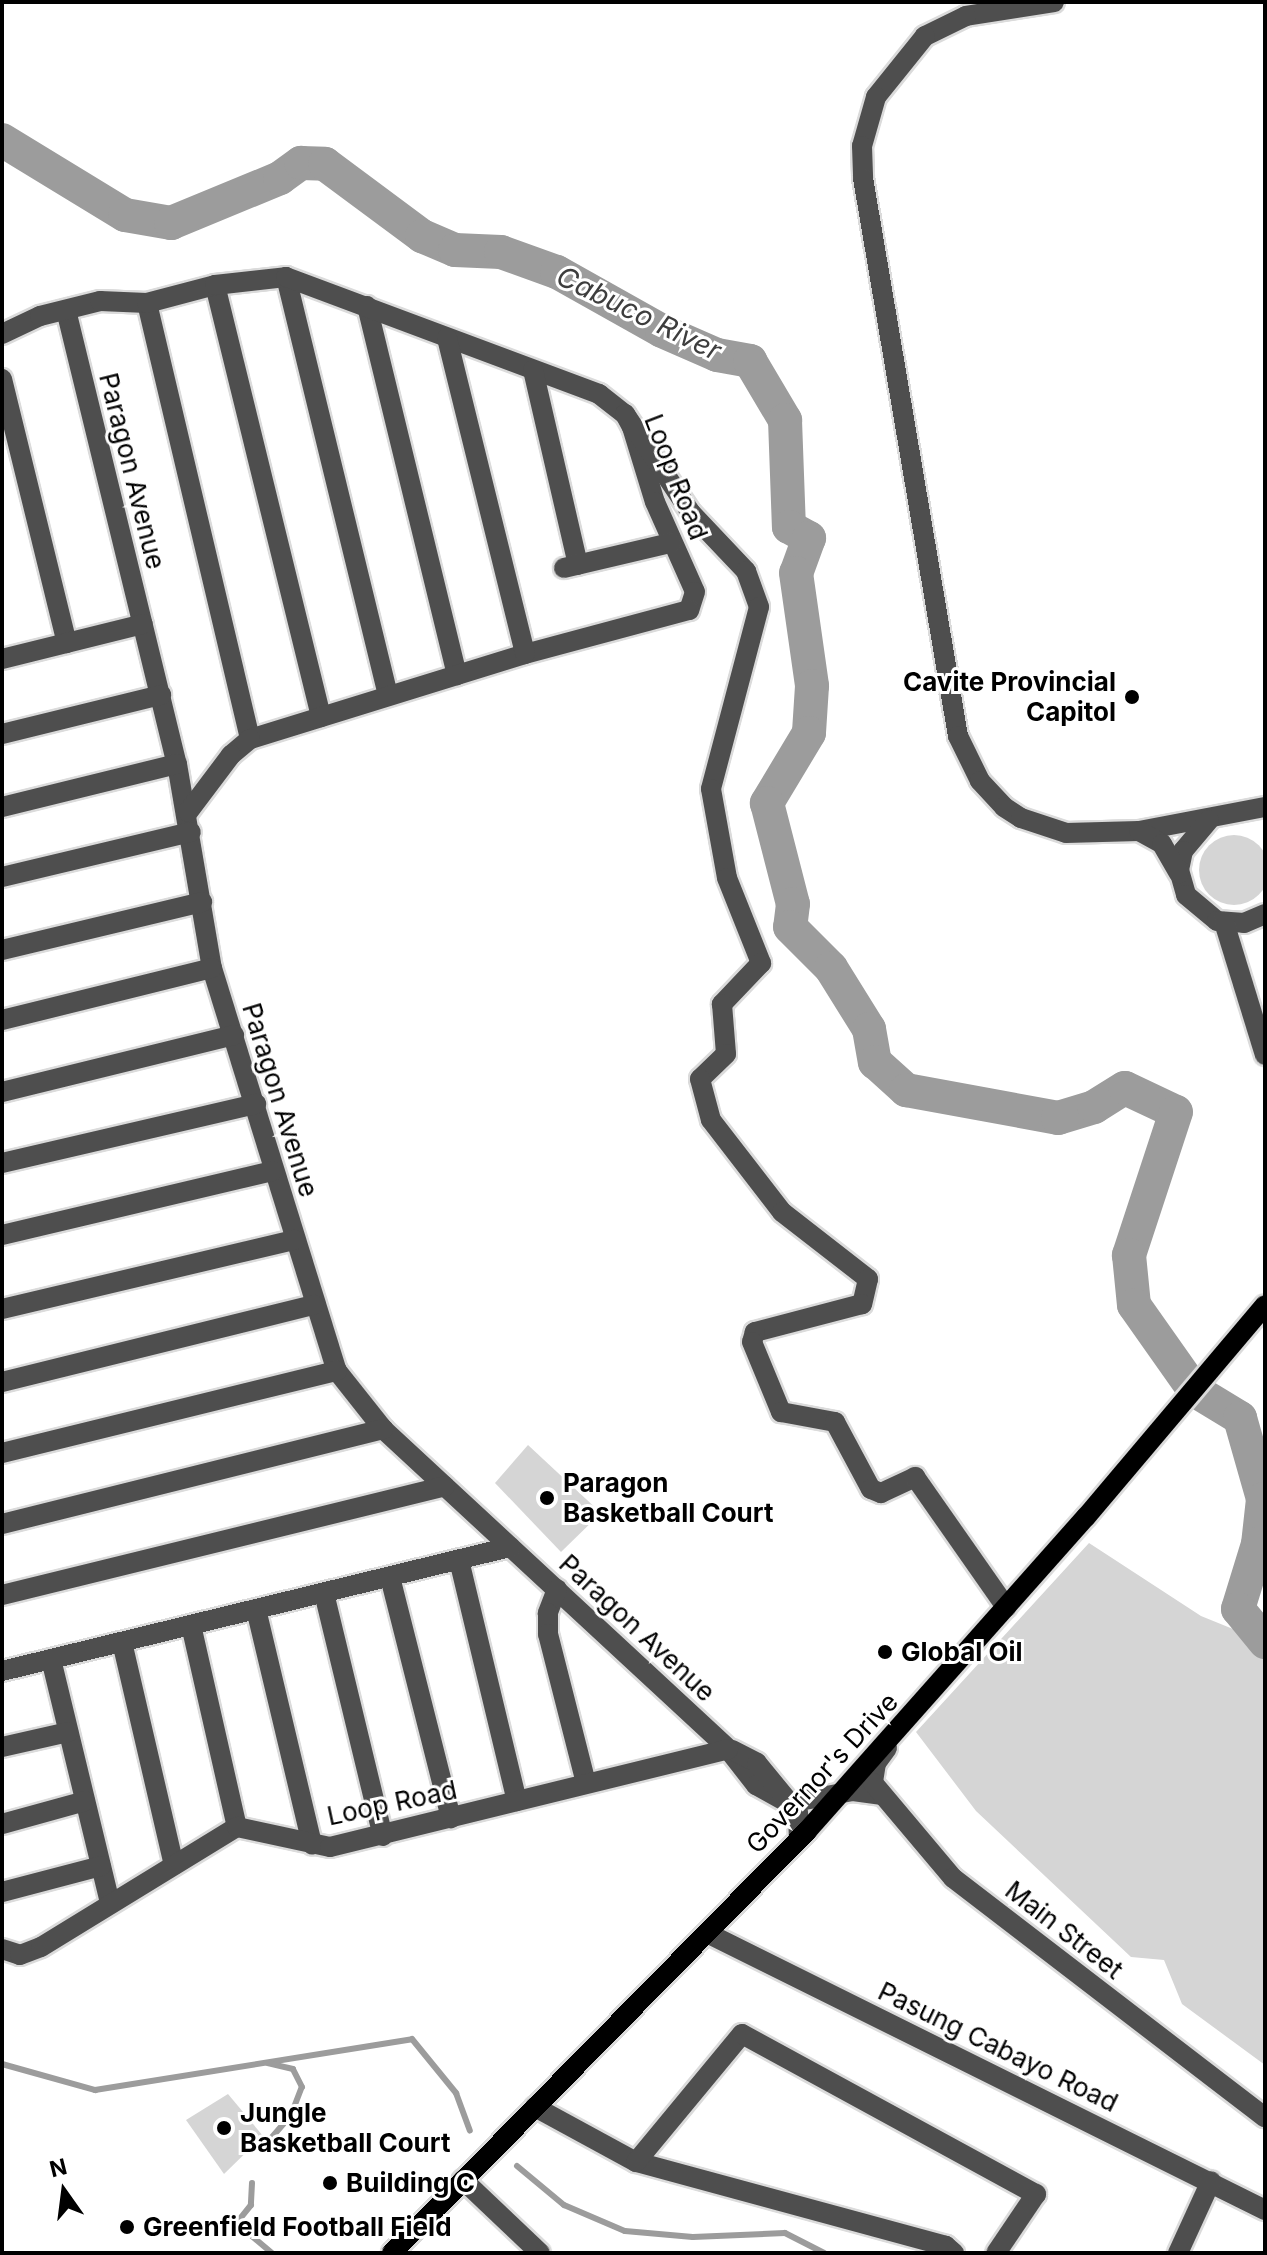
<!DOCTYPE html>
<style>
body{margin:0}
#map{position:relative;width:1267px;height:2255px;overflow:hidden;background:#fff;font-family:Inter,sans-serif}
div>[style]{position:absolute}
.green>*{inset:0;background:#d5d5d5}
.round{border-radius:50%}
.stream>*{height:6px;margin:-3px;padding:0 3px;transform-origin:3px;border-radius:3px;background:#9c9c9c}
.river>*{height:34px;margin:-17px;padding:0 17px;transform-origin:17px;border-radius:17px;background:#9c9c9c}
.roads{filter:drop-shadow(2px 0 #dbdbdb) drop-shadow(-2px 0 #dbdbdb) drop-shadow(0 2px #dbdbdb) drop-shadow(0 -2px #dbdbdb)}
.minor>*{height:20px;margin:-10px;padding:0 10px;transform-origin:10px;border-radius:10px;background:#4e4e4e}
.major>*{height:20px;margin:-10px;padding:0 10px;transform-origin:10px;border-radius:10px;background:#000}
.dots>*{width:22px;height:22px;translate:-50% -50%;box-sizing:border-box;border:4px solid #fff;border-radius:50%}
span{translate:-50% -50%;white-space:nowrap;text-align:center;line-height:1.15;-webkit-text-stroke:6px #fff;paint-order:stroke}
.street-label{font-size:26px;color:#000}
.poi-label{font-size:26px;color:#000;font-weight:700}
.right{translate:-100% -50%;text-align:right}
.left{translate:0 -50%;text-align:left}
.water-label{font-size:28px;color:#3d3d3d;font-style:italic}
.frame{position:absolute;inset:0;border:4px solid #000;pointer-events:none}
.north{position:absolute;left:24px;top:2151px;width:80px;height:80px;-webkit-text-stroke:6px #fff;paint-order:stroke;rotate:346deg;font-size:22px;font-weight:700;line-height:32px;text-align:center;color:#000}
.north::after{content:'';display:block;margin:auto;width:28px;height:36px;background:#000;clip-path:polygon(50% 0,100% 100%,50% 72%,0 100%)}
</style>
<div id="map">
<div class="green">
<div class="round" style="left:1199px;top:835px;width:70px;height:70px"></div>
<div style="clip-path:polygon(528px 1445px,601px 1513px,561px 1552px,495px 1483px)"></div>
<div style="clip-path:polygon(1089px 1543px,1201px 1616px,1265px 1642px,1265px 2065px,1182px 2004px,1164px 1960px,1131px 1957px,976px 1811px,916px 1732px)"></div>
<div style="clip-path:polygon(228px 2094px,263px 2136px,224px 2174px,186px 2120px)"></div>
</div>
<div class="stream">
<div style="left:2px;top:2064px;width:97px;rotate:15.6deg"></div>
<div style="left:95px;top:2090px;width:321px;rotate:-9.1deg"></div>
<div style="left:412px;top:2039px;width:70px;rotate:50.8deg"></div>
<div style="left:456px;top:2093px;width:40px;rotate:69.8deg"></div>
<div style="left:266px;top:2144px;width:38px;rotate:-49deg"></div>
<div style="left:291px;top:2115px;width:30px;rotate:-69deg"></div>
<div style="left:302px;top:2087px;width:20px;rotate:-117deg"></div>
<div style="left:293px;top:2069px;width:26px;rotate:-167deg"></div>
<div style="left:517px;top:2166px;width:61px;rotate:39.7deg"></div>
<div style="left:564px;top:2205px;width:66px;rotate:23.1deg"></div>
<div style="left:625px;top:2231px;width:68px;rotate:5deg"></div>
<div style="left:693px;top:2237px;width:92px;rotate:-2.5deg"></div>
<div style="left:785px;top:2233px;width:44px;rotate:27.1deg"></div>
<div style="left:252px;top:2183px;width:22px;rotate:93deg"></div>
<div style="left:251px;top:2205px;width:19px;rotate:129deg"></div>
<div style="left:239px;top:2220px;width:7px;rotate:74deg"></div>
<div style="left:241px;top:2227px;width:40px;rotate:40deg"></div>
</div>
<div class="river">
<div style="left:2px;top:140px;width:144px;rotate:31.4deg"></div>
<div style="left:125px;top:215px;width:47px;rotate:9.9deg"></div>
<div style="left:171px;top:223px;width:118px;rotate:-22.4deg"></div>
<div style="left:280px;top:178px;width:26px;rotate:-36deg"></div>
<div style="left:301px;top:163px;width:24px;rotate:2deg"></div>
<div style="left:325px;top:164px;width:121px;rotate:36.6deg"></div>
<div style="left:422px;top:236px;width:36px;rotate:23deg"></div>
<div style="left:455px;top:250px;width:46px;rotate:2.5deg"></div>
<div style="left:501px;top:252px;width:59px;rotate:19.7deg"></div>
<div style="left:557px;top:272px;width:120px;rotate:29.3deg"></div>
<div style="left:662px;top:331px;width:60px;rotate:23.6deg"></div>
<div style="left:717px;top:355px;width:34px;rotate:10deg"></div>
<div style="left:750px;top:361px;width:69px;rotate:59.3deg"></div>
<div style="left:785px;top:420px;width:107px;rotate:87.9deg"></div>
<div style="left:789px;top:527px;width:23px;rotate:29deg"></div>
<div style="left:809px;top:538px;width:37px;rotate:110deg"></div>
<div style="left:796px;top:573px;width:114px;rotate:81.9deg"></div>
<div style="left:812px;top:686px;width:47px;rotate:93.7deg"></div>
<div style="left:809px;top:733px;width:82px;rotate:121deg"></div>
<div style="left:767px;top:803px;width:104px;rotate:75.6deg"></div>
<div style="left:793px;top:904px;width:23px;rotate:97deg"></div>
<div style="left:790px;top:927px;width:58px;rotate:45deg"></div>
<div style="left:831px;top:968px;width:72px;rotate:58.1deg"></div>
<div style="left:869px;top:1029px;width:34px;rotate:80deg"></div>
<div style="left:875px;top:1062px;width:42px;rotate:42.1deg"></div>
<div style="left:906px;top:1090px;width:155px;rotate:10.4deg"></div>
<div style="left:1058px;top:1118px;width:38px;rotate:-17deg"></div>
<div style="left:1094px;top:1107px;width:36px;rotate:-32deg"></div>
<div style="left:1125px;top:1088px;width:56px;rotate:25.2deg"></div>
<div style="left:1176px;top:1112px;width:151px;rotate:108.2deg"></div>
<div style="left:1129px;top:1255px;width:50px;rotate:84.3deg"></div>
<div style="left:1134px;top:1305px;width:104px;rotate:54.8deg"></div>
<div style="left:1194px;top:1390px;width:54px;rotate:31.3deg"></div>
<div style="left:1240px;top:1418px;width:84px;rotate:74.1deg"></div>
<div style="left:1263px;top:1499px;width:45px;rotate:96.3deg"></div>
<div style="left:1258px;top:1544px;width:68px;rotate:107.1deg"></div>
<div style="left:1238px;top:1609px;width:43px;rotate:50.7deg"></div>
</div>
<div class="roads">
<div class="minor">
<div style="left:1054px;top:2px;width:89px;rotate:171deg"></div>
<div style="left:966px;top:16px;width:46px;rotate:154deg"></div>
<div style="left:925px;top:36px;width:78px;rotate:128.8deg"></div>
<div style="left:876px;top:97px;width:51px;rotate:105.9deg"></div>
<div style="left:862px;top:146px;width:32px;rotate:88deg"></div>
<div style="left:863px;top:178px;width:566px;rotate:80.34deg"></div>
<div style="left:958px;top:736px;width:50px;rotate:63.9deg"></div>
<div style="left:980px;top:781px;width:35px;rotate:47deg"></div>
<div style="left:1004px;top:807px;width:20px;rotate:33deg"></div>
<div style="left:1021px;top:818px;width:47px;rotate:18.4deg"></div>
<div style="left:1066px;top:833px;width:73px;rotate:-1.6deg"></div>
<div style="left:1139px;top:831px;width:128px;rotate:-10.8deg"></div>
<div style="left:286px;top:277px;width:431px;rotate:76.3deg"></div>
<div style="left:215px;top:285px;width:445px;rotate:76.2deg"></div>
<div style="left:147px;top:303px;width:448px;rotate:76.7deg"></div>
<div style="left:367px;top:306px;width:380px;rotate:76.3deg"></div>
<div style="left:66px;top:310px;width:467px;rotate:76.3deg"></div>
<div style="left:177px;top:764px;width:207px;rotate:80.3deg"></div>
<div style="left:212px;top:968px;width:422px;rotate:72.8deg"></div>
<div style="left:337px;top:1371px;width:74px;rotate:51.6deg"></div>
<div style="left:383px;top:1429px;width:471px;rotate:42.8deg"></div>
<div style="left:728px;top:1749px;width:46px;rotate:52.1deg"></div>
<div style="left:756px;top:1785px;width:38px;rotate:29deg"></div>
<div style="left:789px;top:1803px;width:65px;rotate:-10.6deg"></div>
<div style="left:853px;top:1791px;width:28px;rotate:8deg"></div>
<div style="left:2px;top:334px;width:42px;rotate:-25.3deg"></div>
<div style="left:40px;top:316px;width:62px;rotate:-14deg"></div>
<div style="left:100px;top:301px;width:47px;rotate:2.4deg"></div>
<div style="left:147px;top:303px;width:70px;rotate:-14.8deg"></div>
<div style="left:215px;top:285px;width:71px;rotate:-6.4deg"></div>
<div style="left:286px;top:277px;width:334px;rotate:20.5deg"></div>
<div style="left:599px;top:394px;width:33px;rotate:38deg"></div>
<div style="left:625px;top:414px;width:15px;rotate:62deg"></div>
<div style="left:632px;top:427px;width:78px;rotate:73deg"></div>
<div style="left:655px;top:502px;width:98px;rotate:66deg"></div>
<div style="left:695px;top:592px;width:19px;rotate:108deg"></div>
<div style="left:689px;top:610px;width:170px;rotate:165deg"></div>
<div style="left:525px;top:654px;width:288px;rotate:162.8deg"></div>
<div style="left:250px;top:739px;width:25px;rotate:140deg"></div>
<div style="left:231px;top:755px;width:71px;rotate:127deg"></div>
<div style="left:447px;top:338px;width:325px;rotate:76.1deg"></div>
<div style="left:533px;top:370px;width:200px;rotate:77deg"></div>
<div style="left:2px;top:379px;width:272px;rotate:76.2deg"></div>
<div style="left:625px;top:414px;width:119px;rotate:56.3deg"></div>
<div style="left:691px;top:513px;width:80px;rotate:46.5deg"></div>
<div style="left:746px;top:571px;width:38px;rotate:70deg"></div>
<div style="left:759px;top:607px;width:188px;rotate:104.8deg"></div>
<div style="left:711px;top:789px;width:90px;rotate:79.8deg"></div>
<div style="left:727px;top:878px;width:92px;rotate:68.2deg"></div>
<div style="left:761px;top:963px;width:57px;rotate:133.6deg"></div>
<div style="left:722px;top:1004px;width:50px;rotate:85.4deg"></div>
<div style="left:726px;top:1054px;width:36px;rotate:136deg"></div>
<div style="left:700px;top:1079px;width:42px;rotate:75deg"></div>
<div style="left:711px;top:1120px;width:116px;rotate:52.3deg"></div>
<div style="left:782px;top:1212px;width:109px;rotate:37.9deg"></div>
<div style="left:868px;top:1279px;width:26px;rotate:103deg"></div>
<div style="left:862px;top:1304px;width:111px;rotate:165.3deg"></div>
<div style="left:755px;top:1332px;width:10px;rotate:107deg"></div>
<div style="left:752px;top:1342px;width:76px;rotate:67.5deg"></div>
<div style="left:781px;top:1412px;width:55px;rotate:10.5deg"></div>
<div style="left:835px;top:1422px;width:76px;rotate:61.8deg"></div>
<div style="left:871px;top:1489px;width:11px;rotate:22deg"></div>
<div style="left:881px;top:1493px;width:38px;rotate:-25deg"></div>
<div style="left:915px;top:1477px;width:159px;rotate:55deg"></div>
<div style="left:564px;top:568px;width:110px;rotate:-13.2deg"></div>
<div style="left:2px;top:659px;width:145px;rotate:-13.9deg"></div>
<div style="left:2px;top:734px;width:164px;rotate:-13.8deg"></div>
<div style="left:2px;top:807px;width:180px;rotate:-13.8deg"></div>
<div style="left:1209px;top:820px;width:40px;rotate:130deg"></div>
<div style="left:1183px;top:851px;width:19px;rotate:102deg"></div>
<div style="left:1179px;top:870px;width:26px;rotate:74deg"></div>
<div style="left:1186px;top:895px;width:40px;rotate:40deg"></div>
<div style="left:1217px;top:921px;width:27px;rotate:4deg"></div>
<div style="left:1244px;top:923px;width:23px;rotate:-23deg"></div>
<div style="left:1139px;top:831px;width:26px;rotate:29deg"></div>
<div style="left:1162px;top:844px;width:34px;rotate:60deg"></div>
<div style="left:2px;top:877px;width:194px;rotate:-13.4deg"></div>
<div style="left:1224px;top:922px;width:139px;rotate:72.9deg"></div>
<div style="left:2px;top:950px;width:206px;rotate:-13.5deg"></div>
<div style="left:2px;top:1020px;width:216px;rotate:-13.9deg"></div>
<div style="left:2px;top:1092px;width:239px;rotate:-13.8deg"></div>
<div style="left:2px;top:1163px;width:261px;rotate:-13.1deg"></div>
<div style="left:2px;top:1235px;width:278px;rotate:-13.3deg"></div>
<div style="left:2px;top:1309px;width:301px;rotate:-13.3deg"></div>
<div style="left:2px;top:1382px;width:321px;rotate:-13.9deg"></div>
<div style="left:2px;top:1453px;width:345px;rotate:-13.8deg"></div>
<div style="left:2px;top:1524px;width:393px;rotate:-14deg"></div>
<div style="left:459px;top:1560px;width:248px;rotate:76.5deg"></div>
<div style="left:390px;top:1577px;width:249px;rotate:75.8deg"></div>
<div style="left:557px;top:1589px;width:26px;rotate:111deg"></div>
<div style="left:548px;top:1613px;width:21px;rotate:90deg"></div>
<div style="left:548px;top:1634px;width:154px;rotate:75.7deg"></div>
<div style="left:324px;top:1593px;width:250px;rotate:76.4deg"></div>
<div style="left:2px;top:1595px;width:456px;rotate:-13.8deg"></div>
<div style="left:256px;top:1609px;width:242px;rotate:76.6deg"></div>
<div style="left:191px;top:1625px;width:207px;rotate:77.2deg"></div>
<div style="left:122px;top:1642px;width:229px;rotate:76.9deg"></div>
<div style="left:51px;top:1659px;width:250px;rotate:76.4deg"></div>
<div style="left:2px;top:1671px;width:523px;rotate:-13.72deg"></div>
<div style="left:2px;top:1747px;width:68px;rotate:-12.8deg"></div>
<div style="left:887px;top:1748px;width:19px;rotate:126deg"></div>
<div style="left:876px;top:1763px;width:20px;rotate:99deg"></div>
<div style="left:873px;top:1783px;width:124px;rotate:49.9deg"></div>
<div style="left:953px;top:1878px;width:393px;rotate:37.5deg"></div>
<div style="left:732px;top:1750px;width:28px;rotate:27deg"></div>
<div style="left:757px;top:1763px;width:65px;rotate:50.6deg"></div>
<div style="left:798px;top:1813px;width:26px;rotate:88deg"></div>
<div style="left:2px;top:1824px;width:86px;rotate:-15.5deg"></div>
<div style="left:2px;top:1892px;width:102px;rotate:-14.7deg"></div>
<div style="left:707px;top:1933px;width:623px;rotate:26.4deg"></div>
<div style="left:2px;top:1949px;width:19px;rotate:18deg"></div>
<div style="left:20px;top:1955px;width:22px;rotate:-21deg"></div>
<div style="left:41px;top:1947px;width:230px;rotate:-31.5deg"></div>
<div style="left:237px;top:1827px;width:95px;rotate:12.1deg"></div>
<div style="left:330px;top:1847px;width:410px;rotate:-13.8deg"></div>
<div style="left:535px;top:2107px;width:115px;rotate:28.6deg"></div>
<div style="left:463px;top:2180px;width:106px;rotate:43.5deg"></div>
<div style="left:954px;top:2253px;width:11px;rotate:-139deg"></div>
<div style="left:946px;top:2246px;width:321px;rotate:-164.8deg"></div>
<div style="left:636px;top:2162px;width:166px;rotate:-50.4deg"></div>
<div style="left:742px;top:2034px;width:335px;rotate:28.6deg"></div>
<div style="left:1036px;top:2194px;width:71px;rotate:124.1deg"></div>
<div style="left:1178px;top:2253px;width:79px;rotate:-65.4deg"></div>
</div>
<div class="major">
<div style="left:392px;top:2253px;width:592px;rotate:-45.48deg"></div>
<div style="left:807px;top:1831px;width:420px;rotate:-48.4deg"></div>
<div style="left:1086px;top:1517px;width:277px;rotate:-49.8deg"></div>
</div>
</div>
<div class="dots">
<div style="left:1132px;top:697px;background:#000"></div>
<div style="left:547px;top:1498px;background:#000"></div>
<div style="left:885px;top:1652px;background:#000"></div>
<div style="left:224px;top:2128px;background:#000"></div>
<div style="left:330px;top:2183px;background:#000"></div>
<div style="left:127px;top:2227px;background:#000"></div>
</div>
<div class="street-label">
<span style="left:132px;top:471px;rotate:76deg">Paragon Avenue</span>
<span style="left:676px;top:477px;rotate:69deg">Loop Road</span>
<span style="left:280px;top:1100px;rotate:73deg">Paragon Avenue</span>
<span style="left:637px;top:1628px;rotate:43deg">Paragon Avenue</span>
<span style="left:822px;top:1773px;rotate:-47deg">Governor's Drive</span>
<span style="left:392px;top:1803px;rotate:-12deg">Loop Road</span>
<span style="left:1064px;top:1930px;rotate:38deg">Main Street</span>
<span style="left:998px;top:2047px;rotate:26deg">Pasung Cabayo Road</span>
</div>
<div class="poi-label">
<span class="right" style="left:1116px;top:697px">Cavite Provincial<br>Capitol</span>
<span class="left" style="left:563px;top:1498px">Paragon<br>Basketball Court</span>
<span class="left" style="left:901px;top:1652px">Global Oil</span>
<span class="left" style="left:240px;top:2128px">Jungle<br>Basketball Court</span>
<span class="left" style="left:346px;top:2183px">Building C</span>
<span class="left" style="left:143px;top:2227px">Greenfield Football Field</span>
</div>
<div class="water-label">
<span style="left:639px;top:313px;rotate:26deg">Cabuco River</span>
</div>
<div class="frame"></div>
<div class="north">N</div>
</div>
